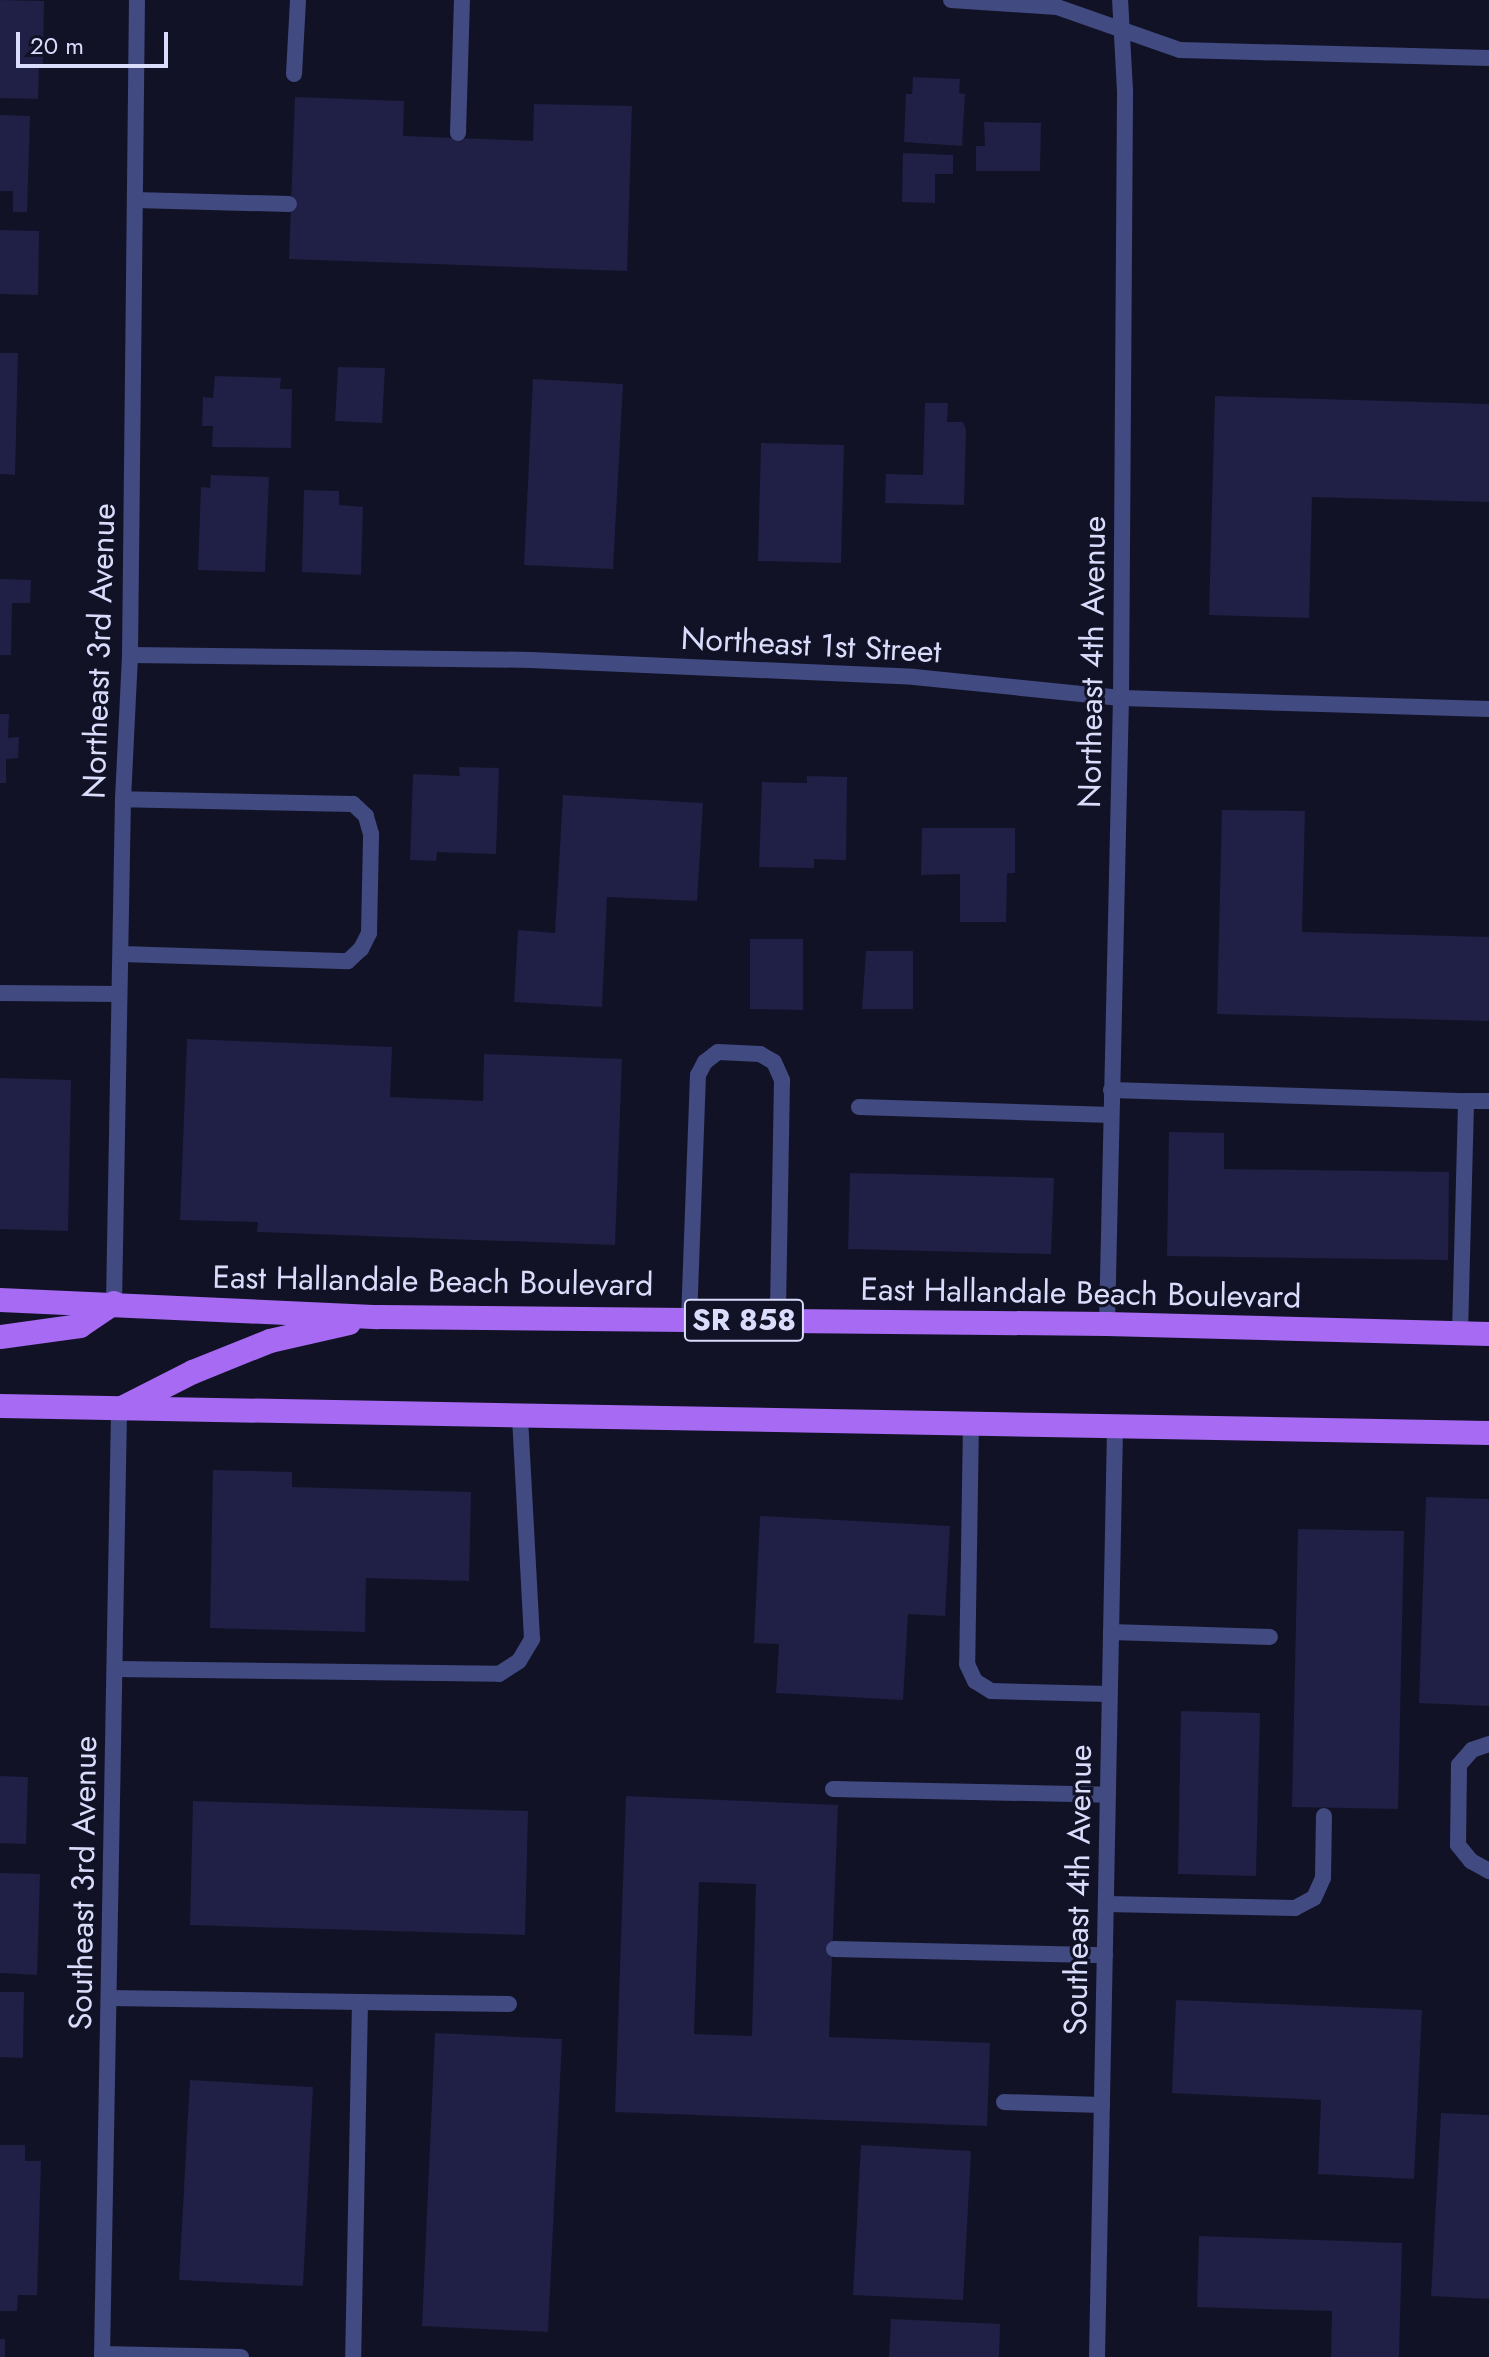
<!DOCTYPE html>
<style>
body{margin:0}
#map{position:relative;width:1489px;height:2357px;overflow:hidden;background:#121226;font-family:Jost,sans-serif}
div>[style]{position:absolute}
.building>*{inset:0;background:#201f45}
.lane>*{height:16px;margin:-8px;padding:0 8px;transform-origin:8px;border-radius:8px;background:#414a81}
.street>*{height:16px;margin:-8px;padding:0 8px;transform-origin:8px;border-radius:8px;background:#414a81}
.primary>*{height:24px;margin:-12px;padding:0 12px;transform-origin:12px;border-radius:12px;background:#a66af3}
span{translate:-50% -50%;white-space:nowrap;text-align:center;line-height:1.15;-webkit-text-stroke:6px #121226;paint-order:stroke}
.shield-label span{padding:2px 6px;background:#121226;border:2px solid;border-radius:6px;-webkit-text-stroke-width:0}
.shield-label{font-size:30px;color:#dadcfc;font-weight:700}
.street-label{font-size:32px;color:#dadcfc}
.scale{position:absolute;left:16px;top:32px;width:152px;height:36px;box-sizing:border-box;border:4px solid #dadcfc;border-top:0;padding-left:10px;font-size:24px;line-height:28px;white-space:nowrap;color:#dadcfc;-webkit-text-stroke:6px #121226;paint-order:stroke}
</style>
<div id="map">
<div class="building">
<div style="clip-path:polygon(0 0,44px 1px,43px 64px,39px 64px,38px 99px,0 98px)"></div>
<div style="clip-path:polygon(913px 77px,960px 79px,959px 93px,965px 94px,962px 146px,904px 142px,906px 94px,912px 94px)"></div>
<div style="clip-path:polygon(295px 97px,404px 101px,403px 136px,533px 141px,534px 104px,632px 106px,627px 271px,289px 259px)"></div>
<div style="clip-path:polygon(0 115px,30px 116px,27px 212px,13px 212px,13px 191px,0 191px)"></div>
<div style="clip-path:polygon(984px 122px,1041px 123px,1040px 171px,976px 171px,976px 146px,985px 146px)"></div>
<div style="clip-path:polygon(903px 153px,953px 155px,953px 174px,935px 174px,935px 203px,902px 202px)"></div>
<div style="clip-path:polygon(0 230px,39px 231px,38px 295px,0 294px)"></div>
<div style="clip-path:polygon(0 353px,18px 353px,15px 475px,0 474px)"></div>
<div style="clip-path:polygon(338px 367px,385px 368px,382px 423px,335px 421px)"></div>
<div style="clip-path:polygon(215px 376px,281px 378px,280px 389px,292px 389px,291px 448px,212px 447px,213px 426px,202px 426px,203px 397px,213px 398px)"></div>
<div style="clip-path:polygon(533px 379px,623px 384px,613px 569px,524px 565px)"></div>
<div style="clip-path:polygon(1215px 396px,1489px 404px,1489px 502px,1312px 497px,1309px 618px,1209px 615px)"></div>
<div style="clip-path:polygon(925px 403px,948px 403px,947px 422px,963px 422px,966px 430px,964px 505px,885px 503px,886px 474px,923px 475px)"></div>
<div style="clip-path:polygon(761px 443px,844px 445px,841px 563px,758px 561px)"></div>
<div style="clip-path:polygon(211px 475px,269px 477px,265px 572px,198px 570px,201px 487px,210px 488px)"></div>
<div style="clip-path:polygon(304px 490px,339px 491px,339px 505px,363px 507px,361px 575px,302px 572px)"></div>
<div style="clip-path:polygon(0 579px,31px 580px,30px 603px,12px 603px,11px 655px,0 655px)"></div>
<div style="clip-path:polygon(0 714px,9px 714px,8px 738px,19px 737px,18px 758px,6px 759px,6px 783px,0 783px)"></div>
<div style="clip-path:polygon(459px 767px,499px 768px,496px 854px,437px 852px,436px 861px,410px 860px,413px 774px,460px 776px)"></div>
<div style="clip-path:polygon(807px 776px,847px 777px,846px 860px,814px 859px,814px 868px,759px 867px,762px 782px,807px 783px)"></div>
<div style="clip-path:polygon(563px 795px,703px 803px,697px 901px,607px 897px,602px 1007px,514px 1002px,518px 930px,555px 933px)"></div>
<div style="clip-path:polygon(1222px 810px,1305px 811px,1302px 932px,1489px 937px,1489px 1021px,1217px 1014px)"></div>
<div style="clip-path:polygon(922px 828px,1015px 828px,1015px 873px,1007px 873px,1006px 922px,960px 922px,960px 874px,921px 875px)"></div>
<div style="clip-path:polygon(750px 939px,803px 939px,803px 1010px,750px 1009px)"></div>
<div style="clip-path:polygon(866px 951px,913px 951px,913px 1009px,862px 1009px)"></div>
<div style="clip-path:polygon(187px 1039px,392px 1047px,390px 1097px,483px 1101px,484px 1054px,622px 1059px,615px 1245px,257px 1232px,258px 1222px,180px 1220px)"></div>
<div style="clip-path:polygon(0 1078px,71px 1080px,68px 1231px,0 1229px)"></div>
<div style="clip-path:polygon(1169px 1132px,1224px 1133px,1224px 1169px,1449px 1172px,1448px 1260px,1167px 1256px)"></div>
<div style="clip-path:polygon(850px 1173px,1054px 1178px,1051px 1254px,848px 1249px)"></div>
<div style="clip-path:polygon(213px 1470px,292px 1472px,292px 1487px,471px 1492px,469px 1581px,366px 1578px,365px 1632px,210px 1628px)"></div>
<div style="clip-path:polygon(1426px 1497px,1489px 1499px,1489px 1706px,1419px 1703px)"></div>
<div style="clip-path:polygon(760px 1516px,950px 1526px,945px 1616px,908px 1614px,903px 1700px,776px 1693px,779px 1644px,754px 1643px)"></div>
<div style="clip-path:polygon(1298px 1529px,1404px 1531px,1398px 1809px,1292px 1807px)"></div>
<div style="clip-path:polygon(1181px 1711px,1260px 1713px,1256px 1876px,1178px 1874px)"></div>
<div style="clip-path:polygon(0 1776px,28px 1777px,26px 1844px,0 1843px)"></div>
<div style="clip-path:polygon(evenodd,626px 1796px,838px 1805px,829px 2037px,990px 2043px,987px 2126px,615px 2112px,626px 1796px,699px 1882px,756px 1884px,752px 2036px,694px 2034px,699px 1882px)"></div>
<div style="clip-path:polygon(193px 1801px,528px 1811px,525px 1935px,190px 1925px)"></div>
<div style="clip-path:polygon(0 1873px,40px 1874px,37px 1975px,0 1973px)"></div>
<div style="clip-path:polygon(0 1992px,24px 1992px,23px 2058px,0 2057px)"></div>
<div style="clip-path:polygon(1176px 2000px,1422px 2010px,1414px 2179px,1318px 2174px,1321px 2100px,1172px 2093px)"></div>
<div style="clip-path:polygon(435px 2033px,562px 2039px,548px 2332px,422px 2326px)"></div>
<div style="clip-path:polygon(190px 2080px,313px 2087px,303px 2286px,179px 2280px)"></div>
<div style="clip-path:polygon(1441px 2113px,1489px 2115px,1489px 2299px,1431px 2296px)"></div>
<div style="clip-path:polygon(0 2145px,25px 2145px,25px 2161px,41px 2161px,37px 2295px,18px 2295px,17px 2311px,0 2311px)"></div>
<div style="clip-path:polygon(861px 2145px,971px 2151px,963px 2300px,853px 2295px)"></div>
<div style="clip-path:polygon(1199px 2236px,1402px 2243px,1399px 2357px,1331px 2357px,1332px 2311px,1197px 2307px)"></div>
<div style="clip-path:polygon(891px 2319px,1000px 2324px,999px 2357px,889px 2357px)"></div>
<div style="clip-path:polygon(0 2339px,5px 2339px,5px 2357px,0 2357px)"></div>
</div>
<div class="lane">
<div style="left:294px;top:74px;width:74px;rotate:-86.9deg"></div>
<div style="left:458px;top:133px;width:133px;rotate:-88.3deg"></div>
<div style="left:135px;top:200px;width:154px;rotate:1.5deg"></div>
<div style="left:121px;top:954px;width:227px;rotate:1.8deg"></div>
<div style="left:348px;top:961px;width:18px;rotate:-43deg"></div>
<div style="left:361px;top:949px;width:18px;rotate:-63deg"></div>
<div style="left:369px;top:933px;width:99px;rotate:-88.8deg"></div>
<div style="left:371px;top:834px;width:19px;rotate:-106deg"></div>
<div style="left:366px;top:816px;width:18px;rotate:-137deg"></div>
<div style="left:353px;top:804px;width:230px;rotate:-178.8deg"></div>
<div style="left:0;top:993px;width:119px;rotate:0.5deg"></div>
<div style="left:1111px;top:1090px;width:355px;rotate:1.8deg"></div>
<div style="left:859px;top:1107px;width:252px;rotate:1.8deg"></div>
<div style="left:689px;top:1320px;width:245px;rotate:-87.9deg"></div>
<div style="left:698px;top:1075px;width:15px;rotate:-62deg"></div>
<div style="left:705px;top:1062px;width:16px;rotate:-38deg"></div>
<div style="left:718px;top:1052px;width:42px;rotate:2.7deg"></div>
<div style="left:760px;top:1054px;width:16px;rotate:30deg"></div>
<div style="left:774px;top:1062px;width:20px;rotate:66deg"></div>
<div style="left:782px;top:1080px;width:241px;rotate:91deg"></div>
<div style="left:1460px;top:1333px;width:232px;rotate:-88.5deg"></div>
<div style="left:1466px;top:1101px;width:23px"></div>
<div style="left:971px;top:1422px;width:242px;rotate:90.9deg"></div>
<div style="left:967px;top:1664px;width:19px;rotate:65deg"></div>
<div style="left:975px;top:1681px;width:19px;rotate:32deg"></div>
<div style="left:991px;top:1691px;width:118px;rotate:1.5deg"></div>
<div style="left:1111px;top:1632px;width:159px;rotate:1.8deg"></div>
<div style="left:115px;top:1669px;width:384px;rotate:0.7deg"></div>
<div style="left:499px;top:1674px;width:24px;rotate:-33deg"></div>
<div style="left:519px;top:1661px;width:26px;rotate:-59deg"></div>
<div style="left:532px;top:1639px;width:225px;rotate:-93.1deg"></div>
<div style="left:1489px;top:1744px;width:18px;rotate:161deg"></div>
<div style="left:1472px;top:1750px;width:20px;rotate:131deg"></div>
<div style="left:1459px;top:1765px;width:80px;rotate:90.7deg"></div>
<div style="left:1458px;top:1845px;width:21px;rotate:51deg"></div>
<div style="left:1471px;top:1861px;width:21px;rotate:29deg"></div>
<div style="left:833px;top:1789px;width:275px;rotate:1.2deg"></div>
<div style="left:1106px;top:1904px;width:189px;rotate:1.2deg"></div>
<div style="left:1295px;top:1908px;width:21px;rotate:-28deg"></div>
<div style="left:1314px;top:1898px;width:22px;rotate:-66deg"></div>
<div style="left:1323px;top:1878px;width:62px;rotate:-89.1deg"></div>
<div style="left:834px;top:1949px;width:271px;rotate:1.3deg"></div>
<div style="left:109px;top:1998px;width:251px;rotate:0.9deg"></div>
<div style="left:360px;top:2002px;width:355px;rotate:91.1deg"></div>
<div style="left:360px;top:2002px;width:149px;rotate:0.8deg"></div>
<div style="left:1004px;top:2102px;width:98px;rotate:1.8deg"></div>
<div style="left:102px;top:2354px;width:139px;rotate:1.2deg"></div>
</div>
<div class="street">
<div style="left:951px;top:0;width:106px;rotate:3.8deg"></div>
<div style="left:1057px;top:7px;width:130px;rotate:19.3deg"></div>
<div style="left:1180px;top:50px;width:309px;rotate:1.5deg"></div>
<div style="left:130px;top:655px;width:401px;rotate:0.7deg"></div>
<div style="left:531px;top:660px;width:383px;rotate:2.5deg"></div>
<div style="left:914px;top:677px;width:208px;rotate:5.8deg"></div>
<div style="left:1121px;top:698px;width:368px;rotate:1.7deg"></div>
<div style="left:114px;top:1303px;width:504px;rotate:-88.98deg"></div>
<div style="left:123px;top:799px;width:144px;rotate:-87.2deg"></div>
<div style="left:130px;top:655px;width:655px;rotate:-89.39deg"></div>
<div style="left:1107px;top:1324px;width:626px;rotate:-88.72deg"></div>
<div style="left:1121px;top:698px;width:607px;rotate:-89.62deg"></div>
<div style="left:1125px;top:91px;width:91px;rotate:-93.1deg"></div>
<div style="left:102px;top:2357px;width:948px;rotate:-88.97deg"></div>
<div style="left:1097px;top:2357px;width:933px;rotate:-88.89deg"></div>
</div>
<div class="primary">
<div style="left:0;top:1300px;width:379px;rotate:2.6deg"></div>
<div style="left:379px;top:1317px;width:728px;rotate:0.55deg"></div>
<div style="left:1107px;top:1324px;width:382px;rotate:1.5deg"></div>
<div style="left:0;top:1337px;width:81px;rotate:-7.8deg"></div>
<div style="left:80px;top:1326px;width:41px;rotate:-34.1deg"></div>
<div style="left:0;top:1406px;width:1489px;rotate:1.04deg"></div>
<div style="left:122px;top:1408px;width:80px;rotate:-26.9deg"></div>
<div style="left:193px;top:1372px;width:83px;rotate:-21.9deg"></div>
<div style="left:270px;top:1341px;width:81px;rotate:-12.8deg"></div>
</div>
<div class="shield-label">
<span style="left:744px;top:1320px">SR 858</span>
</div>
<div class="street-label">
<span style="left:811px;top:645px;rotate:3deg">Northeast 1st Street</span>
<span style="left:99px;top:651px;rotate:-88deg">Northeast 3rd Avenue</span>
<span style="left:1092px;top:662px;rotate:-89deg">Northeast 4th Avenue</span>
<span style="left:433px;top:1281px;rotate:1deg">East Hallandale Beach Boulevard</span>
<span style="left:1081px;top:1293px;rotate:1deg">East Hallandale Beach Boulevard</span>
<span style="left:83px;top:1883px;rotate:-89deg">Southeast 3rd Avenue</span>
<span style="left:1078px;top:1890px;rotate:-89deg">Southeast 4th Avenue</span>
</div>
<div class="scale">20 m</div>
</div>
